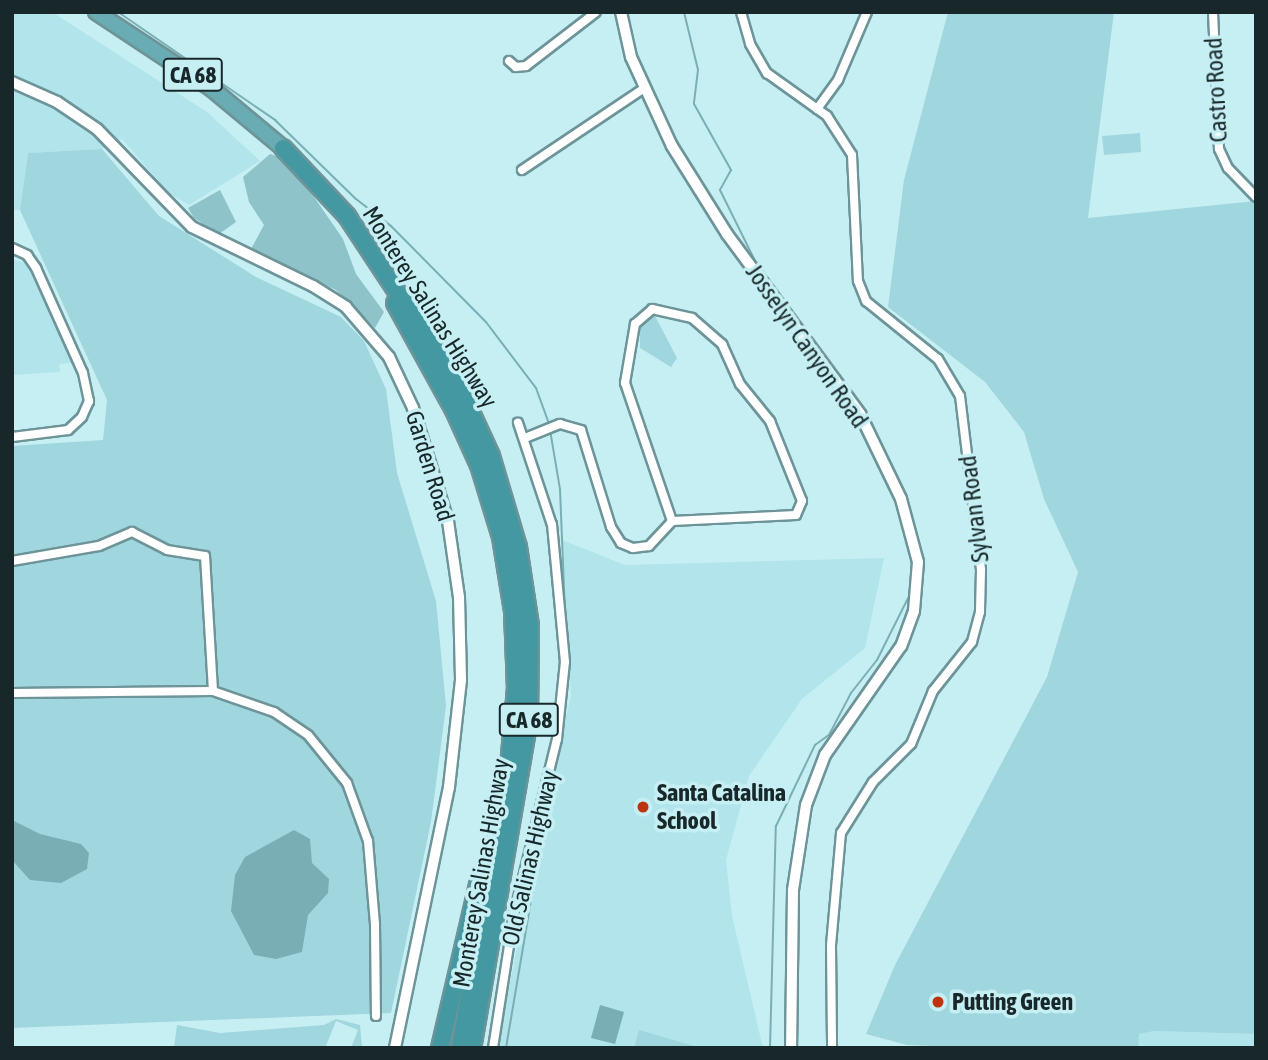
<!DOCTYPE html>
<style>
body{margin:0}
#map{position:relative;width:1268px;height:1060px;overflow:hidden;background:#c6eff4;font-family:"Asap Condensed",sans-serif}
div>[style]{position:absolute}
.built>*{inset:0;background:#b1e4eb}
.green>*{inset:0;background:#a0d6dd}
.forest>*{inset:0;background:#8dc3c9}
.water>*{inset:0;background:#7aaeb5}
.stream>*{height:2px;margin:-1px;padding:0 1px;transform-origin:1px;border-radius:1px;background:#7aaeb5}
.roads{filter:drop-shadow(2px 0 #6d9499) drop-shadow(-2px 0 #6d9499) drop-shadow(0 2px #6d9499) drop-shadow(0 -2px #6d9499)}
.minor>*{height:8px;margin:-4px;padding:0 4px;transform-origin:4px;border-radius:4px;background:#fff}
.tertiary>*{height:10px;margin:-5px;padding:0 5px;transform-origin:5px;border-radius:5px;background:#fff}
.trunk>*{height:14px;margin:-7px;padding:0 7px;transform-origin:7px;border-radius:7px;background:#6aacb4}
.motorway>*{height:16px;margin:-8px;padding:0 8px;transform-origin:8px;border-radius:8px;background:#4498a2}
.dots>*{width:19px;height:19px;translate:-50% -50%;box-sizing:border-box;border:4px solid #c6eff4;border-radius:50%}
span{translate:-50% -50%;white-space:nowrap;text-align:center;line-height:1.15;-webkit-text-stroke:7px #c6eff4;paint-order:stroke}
.shield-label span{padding:2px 5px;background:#c6eff4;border:2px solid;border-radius:5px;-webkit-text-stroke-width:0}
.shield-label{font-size:23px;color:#18282a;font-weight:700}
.street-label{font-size:24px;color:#18282a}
.poi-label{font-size:24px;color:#18282a;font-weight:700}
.left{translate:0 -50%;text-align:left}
.frame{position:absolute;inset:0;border:14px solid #18282a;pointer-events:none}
</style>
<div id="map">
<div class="built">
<div style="clip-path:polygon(12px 12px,52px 12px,207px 112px,260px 161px,189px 205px,169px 193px,122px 139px,102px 149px,28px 153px,20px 210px,12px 210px)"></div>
<div style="clip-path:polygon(12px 260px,23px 262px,33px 275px,72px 363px,59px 364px,60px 372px,12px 375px)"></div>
<div style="clip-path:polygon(562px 540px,625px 565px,884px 558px,865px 648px,802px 699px,749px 776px,726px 860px,732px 916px,763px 1048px,498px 1048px,537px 839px,571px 696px)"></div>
<div style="clip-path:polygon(1153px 1031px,1256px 1034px,1256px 1048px,1138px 1048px,1138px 1034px)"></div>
</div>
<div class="green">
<div style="clip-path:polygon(948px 12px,1114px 12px,1088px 218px,1256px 201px,1256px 1034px,1154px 1031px,1139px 1034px,1138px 1048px,985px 1048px,907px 1045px,866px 1034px,895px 965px,1047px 677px,1078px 572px,1044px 499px,1024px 432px,985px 382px,888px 307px,904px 180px)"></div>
<div style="clip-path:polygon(1140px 133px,1141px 152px,1104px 155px,1102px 136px)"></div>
<div style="clip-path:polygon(102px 149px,159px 216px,256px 277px,341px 317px,364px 341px,386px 389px,397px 473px,436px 601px,446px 706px,431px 822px,391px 1013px,12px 1028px,12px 446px,103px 440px,107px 400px,20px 210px,28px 153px)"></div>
<div style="clip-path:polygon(654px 314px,677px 358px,671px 367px,640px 348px,640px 325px)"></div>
<div style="clip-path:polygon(336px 1019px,360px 1025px,362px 1048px,351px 1048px,358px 1030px,336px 1021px,325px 1048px,174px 1048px,177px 1025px,220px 1033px,324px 1025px)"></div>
<div style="clip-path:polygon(639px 1030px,701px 1048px,634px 1048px)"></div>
</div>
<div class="forest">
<div style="clip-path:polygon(270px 154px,282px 158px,303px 181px,343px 239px,356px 274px,384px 312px,375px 328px,336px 290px,251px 249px,264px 225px,249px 202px,243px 177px)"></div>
<div style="clip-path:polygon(220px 190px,236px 222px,219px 234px,194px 218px,188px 208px)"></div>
</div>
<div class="water">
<div style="clip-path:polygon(12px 820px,40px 834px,81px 844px,89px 853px,87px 869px,61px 883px,30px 880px,12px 860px)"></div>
<div style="clip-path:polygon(294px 830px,310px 839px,312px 863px,329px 879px,328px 893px,308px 915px,302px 952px,276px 959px,254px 955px,231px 911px,235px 875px,245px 857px)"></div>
<div style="clip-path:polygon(600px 1005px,624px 1012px,615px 1044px,591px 1038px)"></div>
</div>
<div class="stream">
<div style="left:118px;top:12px;width:191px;rotate:34.5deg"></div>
<div style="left:275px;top:120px;width:113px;rotate:44.3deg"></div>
<div style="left:356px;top:199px;width:44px;rotate:37.6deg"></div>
<div style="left:391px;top:226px;width:135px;rotate:45.3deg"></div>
<div style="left:486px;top:322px;width:83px;rotate:52.9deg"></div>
<div style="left:536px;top:388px;width:38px;rotate:70deg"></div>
<div style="left:684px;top:12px;width:60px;rotate:76.4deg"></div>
<div style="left:698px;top:70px;width:34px;rotate:97deg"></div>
<div style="left:694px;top:104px;width:76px;rotate:60.7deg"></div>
<div style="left:731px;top:170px;width:23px;rotate:119deg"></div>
<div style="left:720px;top:190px;width:90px;rotate:63.7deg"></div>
<div style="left:868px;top:420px;width:54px;rotate:63.4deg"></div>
<div style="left:550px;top:430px;width:60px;rotate:80.4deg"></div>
<div style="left:560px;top:489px;width:148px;rotate:87.7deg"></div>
<div style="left:907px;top:502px;width:46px;rotate:74.7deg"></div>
<div style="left:506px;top:1048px;width:271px;rotate:-80.4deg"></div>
<div style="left:770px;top:1048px;width:222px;rotate:-88.5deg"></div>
<div style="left:776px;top:826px;width:90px;rotate:-64.3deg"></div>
<div style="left:815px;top:745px;width:17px;rotate:-36deg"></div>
<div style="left:829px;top:735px;width:47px;rotate:-62.4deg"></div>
<div style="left:851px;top:693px;width:42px;rotate:-51.8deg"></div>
<div style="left:877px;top:660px;width:74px;rotate:-63.4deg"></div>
</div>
<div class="roads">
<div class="minor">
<div style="left:741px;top:12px;width:33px;rotate:74deg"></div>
<div style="left:750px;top:44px;width:34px;rotate:60deg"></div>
<div style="left:767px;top:73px;width:74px;rotate:35.6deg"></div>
<div style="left:827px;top:116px;width:46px;rotate:57.3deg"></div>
<div style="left:852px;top:155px;width:126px;rotate:87.3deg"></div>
<div style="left:858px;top:281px;width:22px;rotate:68deg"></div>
<div style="left:866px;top:301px;width:92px;rotate:38.9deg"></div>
<div style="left:938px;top:359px;width:43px;rotate:59.3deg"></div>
<div style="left:960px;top:396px;width:175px;rotate:83.1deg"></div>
<div style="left:981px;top:570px;width:42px;rotate:91.4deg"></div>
<div style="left:980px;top:612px;width:31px;rotate:105deg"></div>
<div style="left:972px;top:642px;width:63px;rotate:128.5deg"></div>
<div style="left:933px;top:691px;width:57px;rotate:112.5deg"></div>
<div style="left:911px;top:744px;width:54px;rotate:135deg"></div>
<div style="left:873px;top:782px;width:60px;rotate:122.1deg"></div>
<div style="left:841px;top:833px;width:113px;rotate:95.1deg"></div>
<div style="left:831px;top:946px;width:102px;rotate:89.4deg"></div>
<div style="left:1213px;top:12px;width:137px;rotate:87.5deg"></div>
<div style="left:1219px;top:149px;width:21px;rotate:65deg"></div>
<div style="left:1228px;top:168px;width:40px;rotate:46deg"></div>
<div style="left:509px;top:61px;width:9px;rotate:41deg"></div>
<div style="left:516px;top:67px;width:10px;rotate:-6deg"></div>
<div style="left:526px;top:66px;width:88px;rotate:-37.6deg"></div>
<div style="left:817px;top:109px;width:36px;rotate:-54deg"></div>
<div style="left:838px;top:80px;width:74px;rotate:-66.9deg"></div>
<div style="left:522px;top:170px;width:146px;rotate:-33.8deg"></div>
<div style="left:12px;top:248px;width:17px;rotate:25deg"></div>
<div style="left:27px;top:255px;width:16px;rotate:55deg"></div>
<div style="left:36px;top:268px;width:115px;rotate:65.9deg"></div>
<div style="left:83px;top:373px;width:29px;rotate:78deg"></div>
<div style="left:89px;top:401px;width:17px;rotate:114deg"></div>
<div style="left:82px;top:417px;width:19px;rotate:137deg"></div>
<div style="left:68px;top:430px;width:56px;rotate:172.9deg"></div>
<div style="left:652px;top:309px;width:41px;rotate:12.7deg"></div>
<div style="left:692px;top:318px;width:40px;rotate:41deg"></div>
<div style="left:722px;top:344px;width:44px;rotate:65.8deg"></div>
<div style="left:740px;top:384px;width:48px;rotate:51deg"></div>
<div style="left:770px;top:421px;width:86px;rotate:68.2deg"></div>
<div style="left:802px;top:501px;width:15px;rotate:113deg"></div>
<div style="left:796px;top:515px;width:124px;rotate:177.2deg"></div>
<div style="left:672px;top:521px;width:146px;rotate:-108.8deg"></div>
<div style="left:625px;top:383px;width:60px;rotate:-80.4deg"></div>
<div style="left:635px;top:324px;width:23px;rotate:-41deg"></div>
<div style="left:525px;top:438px;width:38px;rotate:-22deg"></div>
<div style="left:560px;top:424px;width:22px;rotate:16deg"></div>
<div style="left:581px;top:430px;width:102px;rotate:72.8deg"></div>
<div style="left:611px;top:527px;width:19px;rotate:58deg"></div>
<div style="left:621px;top:543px;width:13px;rotate:23deg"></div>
<div style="left:633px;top:548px;width:16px;rotate:-7deg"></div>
<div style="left:649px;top:546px;width:34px;rotate:-47deg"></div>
<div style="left:12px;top:561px;width:88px;rotate:-9.8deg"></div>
<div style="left:99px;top:546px;width:36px;rotate:-23deg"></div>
<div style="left:132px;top:532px;width:39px;rotate:27deg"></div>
<div style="left:167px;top:550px;width:38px;rotate:9deg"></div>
<div style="left:205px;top:556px;width:135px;rotate:86.6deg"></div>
<div style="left:12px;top:693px;width:201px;rotate:-0.6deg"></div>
<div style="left:213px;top:691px;width:65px;rotate:19deg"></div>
<div style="left:274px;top:712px;width:41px;rotate:34.1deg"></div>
<div style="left:308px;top:735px;width:62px;rotate:50.9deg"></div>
<div style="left:347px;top:783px;width:62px;rotate:70.1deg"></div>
<div style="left:368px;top:841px;width:83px;rotate:85.2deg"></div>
<div style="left:375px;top:924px;width:92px;rotate:89.4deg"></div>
<div style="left:493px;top:1048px;width:136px;rotate:-81.1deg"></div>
<div style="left:514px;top:914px;width:180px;rotate:-76.2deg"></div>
<div style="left:557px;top:739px;width:77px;rotate:-84.1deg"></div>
<div style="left:565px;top:662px;width:138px;rotate:-95.4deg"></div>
<div style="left:552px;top:525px;width:108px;rotate:-108.4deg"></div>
</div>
<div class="tertiary">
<div style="left:621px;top:12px;width:46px;rotate:77.5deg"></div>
<div style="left:631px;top:57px;width:98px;rotate:65.3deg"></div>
<div style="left:672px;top:146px;width:104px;rotate:58deg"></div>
<div style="left:727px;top:234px;width:224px;rotate:53.5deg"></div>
<div style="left:860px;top:414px;width:94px;rotate:64.2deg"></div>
<div style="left:901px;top:499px;width:65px;rotate:74.9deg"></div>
<div style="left:918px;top:562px;width:49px;rotate:94.7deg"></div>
<div style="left:914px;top:611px;width:37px;rotate:110deg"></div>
<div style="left:901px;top:646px;width:133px;rotate:124.9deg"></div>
<div style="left:825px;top:755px;width:53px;rotate:110.8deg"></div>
<div style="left:806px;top:805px;width:86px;rotate:98.7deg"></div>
<div style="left:793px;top:890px;width:158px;rotate:90.7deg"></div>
<div style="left:12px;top:82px;width:49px;rotate:24deg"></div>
<div style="left:57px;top:102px;width:48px;rotate:34deg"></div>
<div style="left:97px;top:129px;width:136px;rotate:45.9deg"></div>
<div style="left:192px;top:227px;width:135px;rotate:26deg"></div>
<div style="left:313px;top:286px;width:39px;rotate:32deg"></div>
<div style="left:346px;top:307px;width:66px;rotate:49.3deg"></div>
<div style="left:389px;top:357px;width:56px;rotate:64.8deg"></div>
<div style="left:413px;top:408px;width:118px;rotate:72.8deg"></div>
<div style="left:448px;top:521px;width:77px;rotate:81.8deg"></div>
<div style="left:459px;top:597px;width:83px;rotate:88.6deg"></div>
<div style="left:461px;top:680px;width:108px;rotate:96.4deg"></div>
<div style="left:449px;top:787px;width:267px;rotate:101.7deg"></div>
</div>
<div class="trunk">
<div style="left:96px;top:12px;width:138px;rotate:33.5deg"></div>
<div style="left:211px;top:88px;width:94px;rotate:39.8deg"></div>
</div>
<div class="motorway">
<div style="left:283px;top:148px;width:93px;rotate:46.7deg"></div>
<div style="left:347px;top:216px;width:204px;rotate:56.6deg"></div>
<div style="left:459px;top:386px;width:77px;rotate:65.4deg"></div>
<div style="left:491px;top:456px;width:95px;rotate:73.5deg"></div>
<div style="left:518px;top:547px;width:79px;rotate:81.3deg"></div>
<div style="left:530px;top:625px;width:94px;rotate:90.6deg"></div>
<div style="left:529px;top:719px;width:334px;rotate:99.8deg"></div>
<div style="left:395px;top:303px;width:122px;rotate:61.1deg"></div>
<div style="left:454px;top:410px;width:60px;rotate:65.6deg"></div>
<div style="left:479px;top:465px;width:75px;rotate:73deg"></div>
<div style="left:501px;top:537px;width:75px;rotate:80.8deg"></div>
<div style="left:513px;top:611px;width:77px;rotate:87.8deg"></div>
<div style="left:516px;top:688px;width:79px;rotate:95.1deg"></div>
<div style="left:509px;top:767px;width:285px;rotate:99.9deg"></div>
<div style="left:440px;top:1048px;width:177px;rotate:-76.9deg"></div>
</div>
</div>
<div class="dots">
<div style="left:643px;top:807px;background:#be340f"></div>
<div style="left:938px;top:1002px;background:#be340f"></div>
</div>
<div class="shield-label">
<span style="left:193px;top:75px">CA 68</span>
<span style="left:529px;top:720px">CA 68</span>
</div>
<div class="street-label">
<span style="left:1216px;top:90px;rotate:-93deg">Castro Road</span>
<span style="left:430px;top:307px;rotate:58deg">Monterey Salinas Highway</span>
<span style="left:807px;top:346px;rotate:55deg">Josselyn Canyon Road</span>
<span style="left:430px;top:466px;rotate:73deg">Garden Road</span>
<span style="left:974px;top:509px;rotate:-97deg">Sylvan Road</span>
<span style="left:530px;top:858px;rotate:-77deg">Old Salinas Highway</span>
<span style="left:481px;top:873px;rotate:-80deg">Monterey Salinas Highway</span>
</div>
<div class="poi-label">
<span class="left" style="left:657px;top:807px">Santa Catalina<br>School</span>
<span class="left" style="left:952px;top:1002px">Putting Green</span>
</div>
<div class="frame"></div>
</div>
